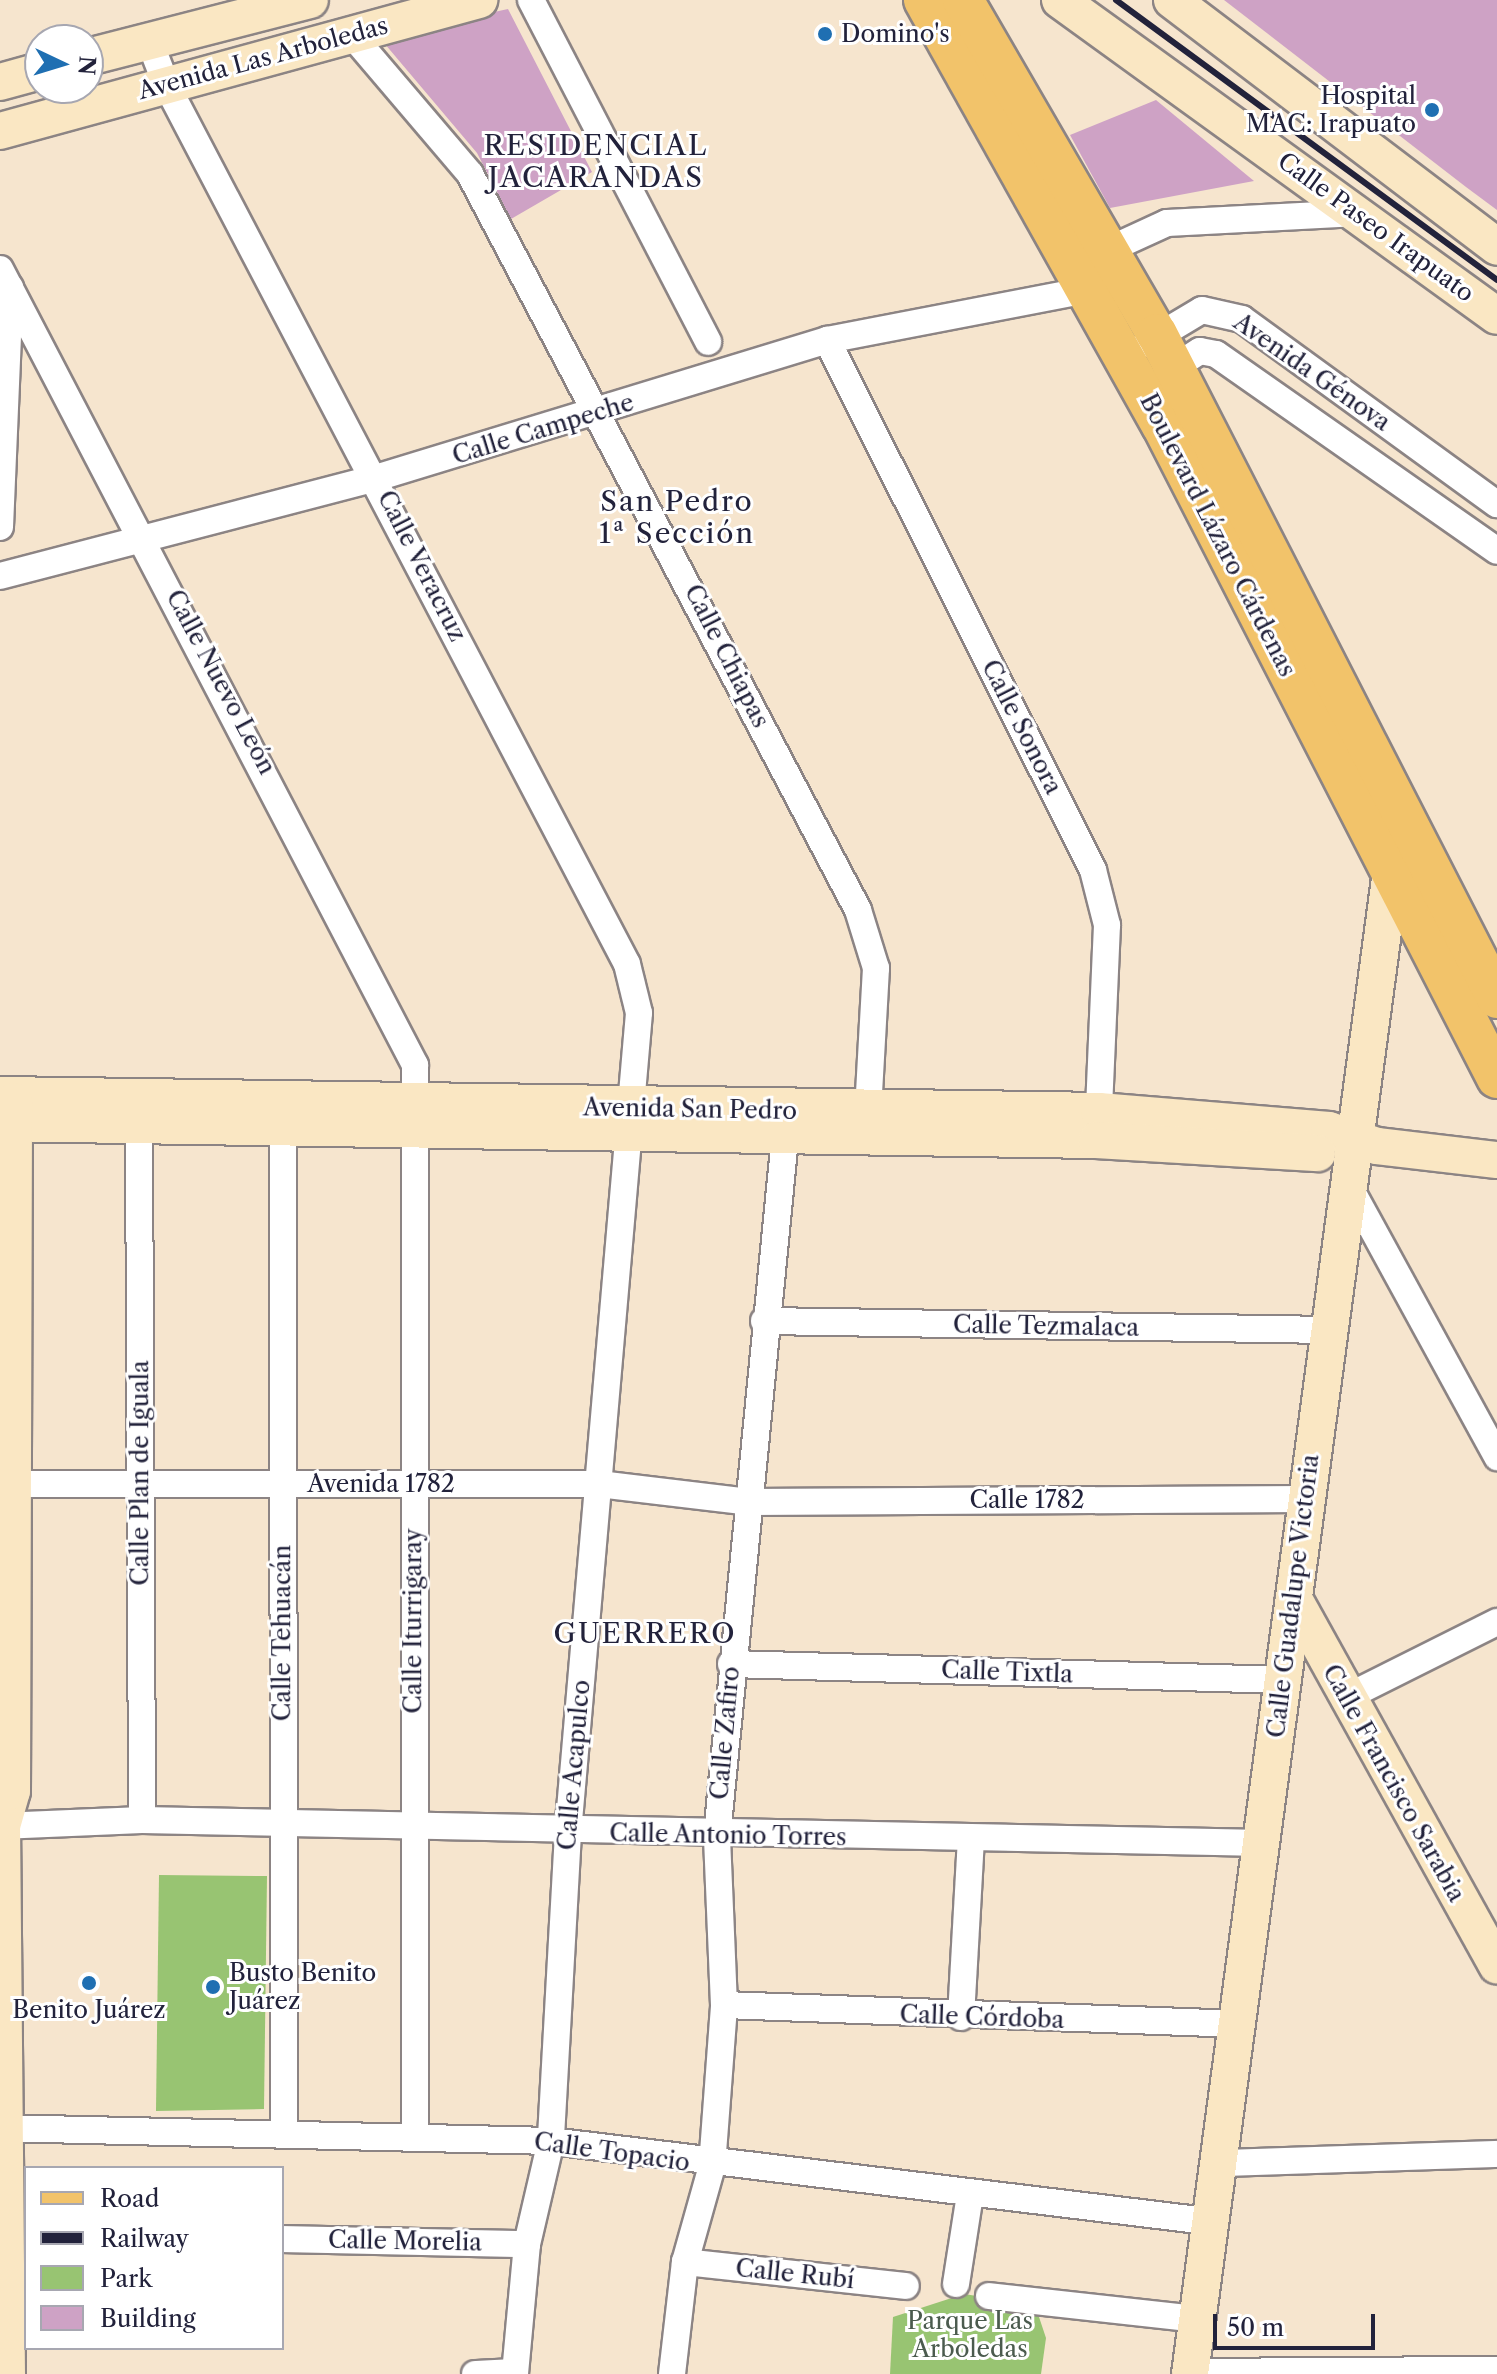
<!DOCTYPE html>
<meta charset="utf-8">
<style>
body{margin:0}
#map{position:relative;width:1497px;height:2374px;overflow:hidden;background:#f6e5ce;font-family:"Libre Caslon Text",serif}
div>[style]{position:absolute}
.green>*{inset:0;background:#98c472}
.building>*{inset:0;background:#cea2c5}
.roads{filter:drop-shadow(2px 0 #8c8484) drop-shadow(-2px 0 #8c8484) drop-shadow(0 2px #8c8484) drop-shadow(0 -2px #8c8484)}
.street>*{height:26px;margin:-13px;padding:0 13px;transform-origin:13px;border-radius:13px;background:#fff}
.secondary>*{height:36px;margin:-18px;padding:0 18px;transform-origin:18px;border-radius:18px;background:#fae7c3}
.primary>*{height:40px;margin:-20px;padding:0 20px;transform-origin:20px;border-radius:20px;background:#f2c36a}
.rail>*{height:6px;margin:-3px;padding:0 3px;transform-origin:3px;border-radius:3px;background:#22223b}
.dots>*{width:22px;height:22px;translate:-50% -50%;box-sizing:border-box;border:4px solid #fff;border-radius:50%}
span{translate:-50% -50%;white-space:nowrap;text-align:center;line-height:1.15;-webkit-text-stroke:6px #fff;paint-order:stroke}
.poi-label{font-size:24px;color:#22223b}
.left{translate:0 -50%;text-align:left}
.right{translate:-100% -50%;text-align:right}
.street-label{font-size:24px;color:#22223b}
.park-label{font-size:24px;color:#4b5b4e}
.quarter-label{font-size:28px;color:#22223b;letter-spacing:2px}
.legend{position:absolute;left:24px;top:2166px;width:260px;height:184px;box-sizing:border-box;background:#fff;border:2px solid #a7a7b1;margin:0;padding:10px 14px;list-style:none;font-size:24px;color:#22223b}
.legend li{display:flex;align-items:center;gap:16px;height:40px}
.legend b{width:40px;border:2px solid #a7a7b1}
.north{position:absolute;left:24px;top:24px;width:80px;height:80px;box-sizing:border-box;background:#fff;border:2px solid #a7a7b1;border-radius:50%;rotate:94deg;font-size:22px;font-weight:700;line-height:32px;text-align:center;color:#22223b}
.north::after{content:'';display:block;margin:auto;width:28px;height:36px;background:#1f6fb2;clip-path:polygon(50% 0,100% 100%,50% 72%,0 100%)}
.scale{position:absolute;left:1213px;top:2314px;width:162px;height:36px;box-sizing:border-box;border:4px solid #22223b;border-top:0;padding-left:10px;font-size:24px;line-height:28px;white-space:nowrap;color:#22223b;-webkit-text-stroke:6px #fff;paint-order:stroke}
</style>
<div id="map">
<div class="green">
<div style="clip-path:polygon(159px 1875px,267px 1876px,264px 2109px,156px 2111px)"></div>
<div style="clip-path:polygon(964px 2294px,1009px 2301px,1039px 2317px,1046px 2338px,1041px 2374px,890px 2374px,893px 2317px)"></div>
</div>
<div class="building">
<div style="clip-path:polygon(1224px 0,1497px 0,1497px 210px,1466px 187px)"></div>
<div style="clip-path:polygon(508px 9px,592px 172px,511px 219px,477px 153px,379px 37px)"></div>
<div style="clip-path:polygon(1156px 100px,1254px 181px,1110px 208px,1070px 135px)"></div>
</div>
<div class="roads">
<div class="street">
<div style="left:531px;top:0;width:385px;rotate:62.6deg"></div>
<div style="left:351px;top:34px;width:184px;rotate:49.6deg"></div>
<div style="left:470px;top:174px;width:832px;rotate:62.2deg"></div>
<div style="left:858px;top:910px;width:61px;rotate:72.8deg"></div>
<div style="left:876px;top:968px;width:144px;rotate:93.2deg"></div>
<div style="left:149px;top:40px;width:47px;rotate:68.9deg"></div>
<div style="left:166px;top:84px;width:993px;rotate:62.35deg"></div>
<div style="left:627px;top:964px;width:50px;rotate:76.2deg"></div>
<div style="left:639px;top:1013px;width:823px;rotate:94.95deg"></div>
<div style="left:568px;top:1833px;width:308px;rotate:93.2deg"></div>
<div style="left:551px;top:2141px;width:106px;rotate:103.1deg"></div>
<div style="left:527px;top:2244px;width:131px;rotate:95.3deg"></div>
<div style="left:1108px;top:250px;width:65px;rotate:-24.6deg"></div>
<div style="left:1167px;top:223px;width:191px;rotate:-3deg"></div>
<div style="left:0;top:269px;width:898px;rotate:62.46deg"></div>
<div style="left:415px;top:1065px;width:1072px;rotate:90deg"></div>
<div style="left:827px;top:340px;width:593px;rotate:63.35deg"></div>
<div style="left:1093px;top:870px;width:57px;rotate:75.7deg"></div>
<div style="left:1107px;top:925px;width:203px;rotate:92.5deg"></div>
<div style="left:1145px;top:344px;width:66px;rotate:-30.8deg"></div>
<div style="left:1202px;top:310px;width:41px;rotate:12.7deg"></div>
<div style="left:1242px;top:319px;width:315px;rotate:36deg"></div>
<div style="left:1172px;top:369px;width:33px;rotate:-33deg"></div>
<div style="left:1200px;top:351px;width:16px;rotate:11deg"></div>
<div style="left:1216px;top:354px;width:343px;rotate:35deg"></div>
<div style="left:0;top:527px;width:240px;rotate:-87.6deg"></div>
<div style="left:0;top:576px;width:389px;rotate:-14.6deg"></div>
<div style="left:376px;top:478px;width:472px;rotate:-17deg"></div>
<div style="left:827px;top:340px;width:265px;rotate:-10.9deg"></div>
<div style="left:139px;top:1126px;width:694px;rotate:89.75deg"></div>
<div style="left:283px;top:1130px;width:1005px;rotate:89.94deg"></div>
<div style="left:1350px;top:1188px;width:307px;rotate:61.3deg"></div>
<div style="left:764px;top:1321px;width:564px;rotate:0.91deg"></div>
<div style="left:12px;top:1484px;width:587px"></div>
<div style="left:599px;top:1484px;width:151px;rotate:6.8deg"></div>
<div style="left:749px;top:1502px;width:556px;rotate:-0.31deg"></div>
<div style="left:731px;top:1664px;width:552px;rotate:1.66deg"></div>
<div style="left:1345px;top:1698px;width:170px;rotate:-26.6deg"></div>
<div style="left:0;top:1826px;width:142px;rotate:-2.4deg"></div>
<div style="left:142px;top:1820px;width:1122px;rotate:1.17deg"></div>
<div style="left:724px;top:2005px;width:516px;rotate:2.11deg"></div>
<div style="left:961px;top:2017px;width:179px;rotate:-86.8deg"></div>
<div style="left:0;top:2128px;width:551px;rotate:1.35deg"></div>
<div style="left:551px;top:2141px;width:669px;rotate:6.96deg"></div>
<div style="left:1223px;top:2163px;width:274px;rotate:-1.9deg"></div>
<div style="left:282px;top:2239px;width:245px;rotate:1.2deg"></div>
<div style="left:685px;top:2262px;width:222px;rotate:6.2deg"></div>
<div style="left:956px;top:2284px;width:90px;rotate:-81.1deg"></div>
<div style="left:989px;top:2296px;width:211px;rotate:6.3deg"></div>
<div style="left:1191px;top:2372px;width:306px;rotate:-0.4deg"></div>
<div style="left:475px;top:2374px;width:40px;rotate:-2.9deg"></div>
<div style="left:672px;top:2374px;width:113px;rotate:-83.4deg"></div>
<div style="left:685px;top:2262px;width:100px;rotate:-74.3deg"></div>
<div style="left:712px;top:2166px;width:161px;rotate:-85.7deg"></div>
<div style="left:724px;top:2005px;width:170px;rotate:-92.4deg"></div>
<div style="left:717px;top:1835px;width:700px;rotate:-84.43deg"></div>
</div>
<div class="secondary">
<div style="left:1060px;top:0;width:539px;rotate:35.87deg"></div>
<div style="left:1172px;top:0;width:408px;rotate:37.2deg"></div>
<div style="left:88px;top:57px;width:229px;rotate:-14.4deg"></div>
<div style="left:0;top:82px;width:41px;rotate:-15.4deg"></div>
<div style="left:0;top:131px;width:497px;rotate:-15.3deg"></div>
<div style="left:0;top:1095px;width:1099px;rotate:0.83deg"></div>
<div style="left:1099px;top:1111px;width:231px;rotate:4.7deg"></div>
<div style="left:1329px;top:1130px;width:51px;rotate:18.4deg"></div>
<div style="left:1377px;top:1146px;width:121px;rotate:6.7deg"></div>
<div style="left:0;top:1123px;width:1097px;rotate:0.89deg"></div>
<div style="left:1097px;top:1140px;width:221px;rotate:3.4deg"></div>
<div style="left:1294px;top:1599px;width:419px;rotate:61deg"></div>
<div style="left:7px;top:2374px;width:548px;rotate:-90.52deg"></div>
<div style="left:2px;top:1826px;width:36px;rotate:-74deg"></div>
<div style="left:12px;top:1791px;width:690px;rotate:-89.83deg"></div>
<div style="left:1190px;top:2374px;width:1531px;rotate:-82.38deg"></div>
</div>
<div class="primary">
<div style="left:924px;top:0;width:487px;rotate:60.8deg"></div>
<div style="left:1162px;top:425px;width:734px;rotate:62.84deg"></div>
<div style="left:963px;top:0;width:386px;rotate:59.9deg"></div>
<div style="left:1157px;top:334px;width:746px;rotate:62.89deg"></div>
</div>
</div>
<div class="rail">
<div style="left:1116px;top:0;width:473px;rotate:36.3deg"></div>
</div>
<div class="dots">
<div style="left:825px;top:34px;background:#1f6fb2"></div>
<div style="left:1432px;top:110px;background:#1f6fb2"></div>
<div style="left:89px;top:1983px;background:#1f6fb2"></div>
<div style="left:213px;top:1987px;background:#1f6fb2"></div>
</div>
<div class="poi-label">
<span class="left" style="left:841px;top:34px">Domino's</span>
<span class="right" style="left:1416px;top:110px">Hospital<br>MAC: Irapuato</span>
<span class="left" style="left:229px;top:1987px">Busto Benito<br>Juárez</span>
<span style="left:89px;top:2010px">Benito Juárez</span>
</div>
<div class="street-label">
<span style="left:263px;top:58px;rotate:-15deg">Avenida Las Arboledas</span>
<span style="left:1376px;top:227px;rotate:36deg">Calle Paseo Irapuato</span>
<span style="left:1312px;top:372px;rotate:35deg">Avenida Génova</span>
<span style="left:543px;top:429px;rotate:-17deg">Calle Campeche</span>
<span style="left:1218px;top:535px;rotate:63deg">Boulevard Lázaro Cárdenas</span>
<span style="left:422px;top:566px;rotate:63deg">Calle Veracruz</span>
<span style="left:727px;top:656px;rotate:63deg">Calle Chiapas</span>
<span style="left:221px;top:682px;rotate:62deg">Calle Nuevo León</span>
<span style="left:1022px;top:727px;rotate:63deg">Calle Sonora</span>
<span style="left:690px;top:1109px;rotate:1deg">Avenida San Pedro</span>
<span style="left:1046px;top:1326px;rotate:1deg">Calle Tezmalaca</span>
<span style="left:140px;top:1473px;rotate:-90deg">Calle Plan de Iguala</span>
<span style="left:381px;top:1484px">Avenida 1782</span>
<span style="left:1027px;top:1500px">Calle 1782</span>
<span style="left:1293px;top:1596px;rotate:-83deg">Calle Guadalupe Victoria</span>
<span style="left:413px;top:1621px;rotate:-90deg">Calle Iturrigaray</span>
<span style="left:282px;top:1633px;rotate:-90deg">Calle Tehuacán</span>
<span style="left:1007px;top:1672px;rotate:2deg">Calle Tixtla</span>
<span style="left:725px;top:1733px;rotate:-85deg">Calle Zafiro</span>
<span style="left:574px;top:1765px;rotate:-85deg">Calle Acapulco</span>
<span style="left:1394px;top:1783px;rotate:61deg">Calle Francisco Sarabia</span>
<span style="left:728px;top:1835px;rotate:1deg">Calle Antonio Torres</span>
<span style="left:982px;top:2017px;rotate:2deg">Calle Córdoba</span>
<span style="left:612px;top:2152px;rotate:8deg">Calle Topacio</span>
<span style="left:405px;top:2241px;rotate:1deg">Calle Morelia</span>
<span style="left:795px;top:2274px;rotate:6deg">Calle Rubí</span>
</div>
<div class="park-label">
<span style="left:970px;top:2335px">Parque Las<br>Arboledas</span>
</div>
<div class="quarter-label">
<span style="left:596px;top:161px">RESIDENCIAL<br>JACARANDAS</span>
<span style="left:677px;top:517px">San Pedro<br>1ª Sección</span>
<span style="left:645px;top:1633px">GUERRERO</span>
</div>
<ul class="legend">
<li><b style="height:10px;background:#f2c36a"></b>Road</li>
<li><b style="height:10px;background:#22223b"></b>Railway</li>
<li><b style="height:22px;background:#98c472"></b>Park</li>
<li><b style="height:22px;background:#cea2c5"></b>Building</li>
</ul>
<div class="north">N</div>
<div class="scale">50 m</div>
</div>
